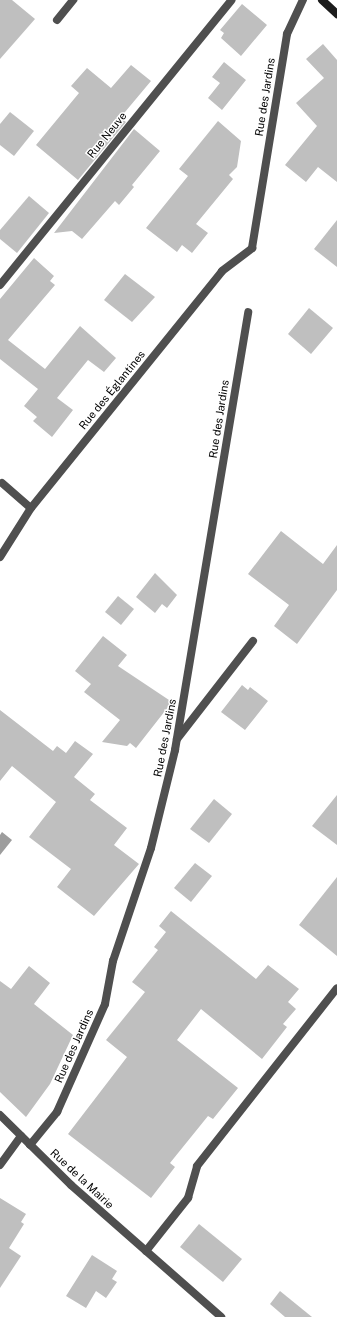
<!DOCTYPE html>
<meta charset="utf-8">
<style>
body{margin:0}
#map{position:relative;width:337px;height:1317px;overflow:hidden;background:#fff;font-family:"Public Sans",sans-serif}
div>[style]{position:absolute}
.water>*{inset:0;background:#9d9d9d}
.building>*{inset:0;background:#bfbfbf}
.service>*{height:8px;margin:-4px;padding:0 4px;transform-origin:4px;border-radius:4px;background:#4f4f4f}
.minor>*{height:8px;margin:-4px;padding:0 4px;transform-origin:4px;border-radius:4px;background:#4f4f4f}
.tertiary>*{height:8px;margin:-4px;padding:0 4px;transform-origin:4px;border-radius:4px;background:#4f4f4f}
.secondary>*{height:8px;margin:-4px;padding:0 4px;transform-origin:4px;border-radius:4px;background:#1c1c1c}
span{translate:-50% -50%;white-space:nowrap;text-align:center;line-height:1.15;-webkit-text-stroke:3px #fff;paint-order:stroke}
.street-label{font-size:11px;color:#000}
</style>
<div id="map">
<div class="water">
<div style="clip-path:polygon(2px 832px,12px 840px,0 855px,0 835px)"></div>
</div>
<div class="building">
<div style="clip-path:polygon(0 0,12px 0,35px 19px,0 59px)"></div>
<div style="clip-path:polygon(242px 4px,267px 25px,241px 56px,221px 38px,224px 33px,220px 30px)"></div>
<div style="clip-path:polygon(323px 44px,337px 60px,337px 182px,318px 167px,306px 182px,285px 165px,317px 126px,296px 103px,324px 78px,306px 59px)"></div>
<div style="clip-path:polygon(224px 62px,246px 80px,222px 110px,208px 98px,220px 83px,212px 77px)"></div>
<div style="clip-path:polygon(131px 65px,151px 81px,120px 118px,126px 122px,78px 180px,36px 145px,79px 93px,71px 86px,87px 68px,111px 88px)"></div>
<div style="clip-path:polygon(10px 112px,34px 131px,14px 156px,0 145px,0 124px)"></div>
<div style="clip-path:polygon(218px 121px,241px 141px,237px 167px,229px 175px,233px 179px,196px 224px,208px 233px,192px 253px,182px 245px,177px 252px,146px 228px,188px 176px,179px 169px)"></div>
<div style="clip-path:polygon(134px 129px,160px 151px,132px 185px,134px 187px,119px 205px,115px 201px,82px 239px,72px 231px,54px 233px)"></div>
<div style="clip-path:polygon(29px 196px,49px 213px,17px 253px,0 239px,0 230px)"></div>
<div style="clip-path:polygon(337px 220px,337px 267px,314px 249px)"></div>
<div style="clip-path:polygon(34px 258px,54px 276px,50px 281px,55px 285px,8px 340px,45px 369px,80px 326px,116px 358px,104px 372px,88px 360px,57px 398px,73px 410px,52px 437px,33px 421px,37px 417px,24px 406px,38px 389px,0 359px,0 299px)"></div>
<div style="clip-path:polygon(125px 274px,155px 297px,132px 322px,104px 300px)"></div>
<div style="clip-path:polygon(309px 308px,333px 328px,311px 354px,288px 334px)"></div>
<div style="clip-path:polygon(281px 531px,323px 564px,337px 545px,337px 590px,297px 644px,274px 626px,289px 605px,248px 574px)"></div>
<div style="clip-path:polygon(155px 573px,177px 595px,167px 608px,162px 604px,155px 613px,136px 597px)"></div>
<div style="clip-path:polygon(118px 596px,134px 609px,121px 625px,105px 612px)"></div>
<div style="clip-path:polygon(103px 636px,127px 655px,118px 666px,172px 702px,136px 748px,130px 743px,127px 746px,102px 742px,120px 720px,84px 692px,91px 684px,75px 671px)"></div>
<div style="clip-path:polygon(242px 685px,248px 690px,250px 687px,268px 701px,245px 730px,221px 712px)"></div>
<div style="clip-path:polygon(0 710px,53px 751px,57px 746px,66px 753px,75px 741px,93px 754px,74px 777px,95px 794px,90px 800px,127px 828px,114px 845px,139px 864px,94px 916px,57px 887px,71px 869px,29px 837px,56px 802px,12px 766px,0 781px)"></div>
<div style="clip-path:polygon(337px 795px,337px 845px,312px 826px)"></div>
<div style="clip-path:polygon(214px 799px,232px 814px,209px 843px,190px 829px)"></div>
<div style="clip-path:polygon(195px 863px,212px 876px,191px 902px,174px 888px)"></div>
<div style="clip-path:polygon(337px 877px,337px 956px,299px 925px)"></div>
<div style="clip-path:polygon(171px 911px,256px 979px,268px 965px,299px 989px,288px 1002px,296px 1009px,283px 1024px,287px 1027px,262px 1059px,201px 1009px,177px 1040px,238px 1088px,213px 1119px,208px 1116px,170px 1163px,175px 1167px,151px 1198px,68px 1134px,127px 1057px,106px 1040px,145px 992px,132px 982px,158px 950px,154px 947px,166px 932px,159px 926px)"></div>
<div style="clip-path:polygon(29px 966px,50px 983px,34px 1004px,73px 1035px,50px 1084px,26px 1117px,0 1092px,0 981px,11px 989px)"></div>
<div style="clip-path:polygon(0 1198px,26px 1214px,21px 1222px,24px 1224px,9px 1248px,21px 1256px,0 1288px)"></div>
<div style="clip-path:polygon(199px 1224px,242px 1259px,223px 1282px,180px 1247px)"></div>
<div style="clip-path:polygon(92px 1255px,117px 1271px,112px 1279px,117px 1282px,106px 1298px,96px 1291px,86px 1308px,66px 1296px)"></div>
<div style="clip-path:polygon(280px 1291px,312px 1317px,285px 1317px,270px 1304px)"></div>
</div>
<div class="service">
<div style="left:2px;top:483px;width:38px;rotate:41deg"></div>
<div style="left:177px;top:739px;width:124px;rotate:-52.2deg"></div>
</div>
<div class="minor">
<div style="left:57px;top:20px;width:26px;rotate:-51deg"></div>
<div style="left:0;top:285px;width:367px;rotate:-50.9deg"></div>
<div style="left:0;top:557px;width:58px;rotate:-57.7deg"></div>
<div style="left:31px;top:508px;width:304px;rotate:-51.1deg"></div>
<div style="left:222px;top:271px;width:38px;rotate:-37deg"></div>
<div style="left:252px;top:248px;width:217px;rotate:-80.7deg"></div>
<div style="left:287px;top:34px;width:38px;rotate:-65deg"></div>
<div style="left:30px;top:1145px;width:43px;rotate:-50.7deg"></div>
<div style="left:57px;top:1112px;width:118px;rotate:-66deg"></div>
<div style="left:105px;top:1004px;width:44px;rotate:-79.5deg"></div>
<div style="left:113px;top:961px;width:119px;rotate:-71.4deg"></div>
<div style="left:151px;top:848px;width:101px;rotate:-76.2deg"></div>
<div style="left:175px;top:750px;width:444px;rotate:-80.5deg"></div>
<div style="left:0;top:1165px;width:36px;rotate:-54deg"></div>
<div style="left:146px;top:1251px;width:68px;rotate:-51.6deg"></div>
<div style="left:188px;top:1198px;width:33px;rotate:-74deg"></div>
<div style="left:197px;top:1166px;width:226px;rotate:-51.8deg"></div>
</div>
<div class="tertiary">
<div style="left:0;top:1115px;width:100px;rotate:44.6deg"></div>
<div style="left:71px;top:1185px;width:200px;rotate:41.3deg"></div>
</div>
<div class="secondary">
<div style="left:322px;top:0;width:21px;rotate:43deg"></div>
</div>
<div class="street-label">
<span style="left:265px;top:97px;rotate:-81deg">Rue des Jardins</span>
<span style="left:107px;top:135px;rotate:-51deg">Rue Neuve</span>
<span style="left:112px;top:390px;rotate:-51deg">Rue des Églantines</span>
<span style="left:219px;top:419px;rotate:-81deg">Rue des Jardins</span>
<span style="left:165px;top:738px;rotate:-79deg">Rue des Jardins</span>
<span style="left:74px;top:1046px;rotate:-66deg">Rue des Jardins</span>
<span style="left:82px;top:1179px;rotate:43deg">Rue de la Mairie</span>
</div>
</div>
